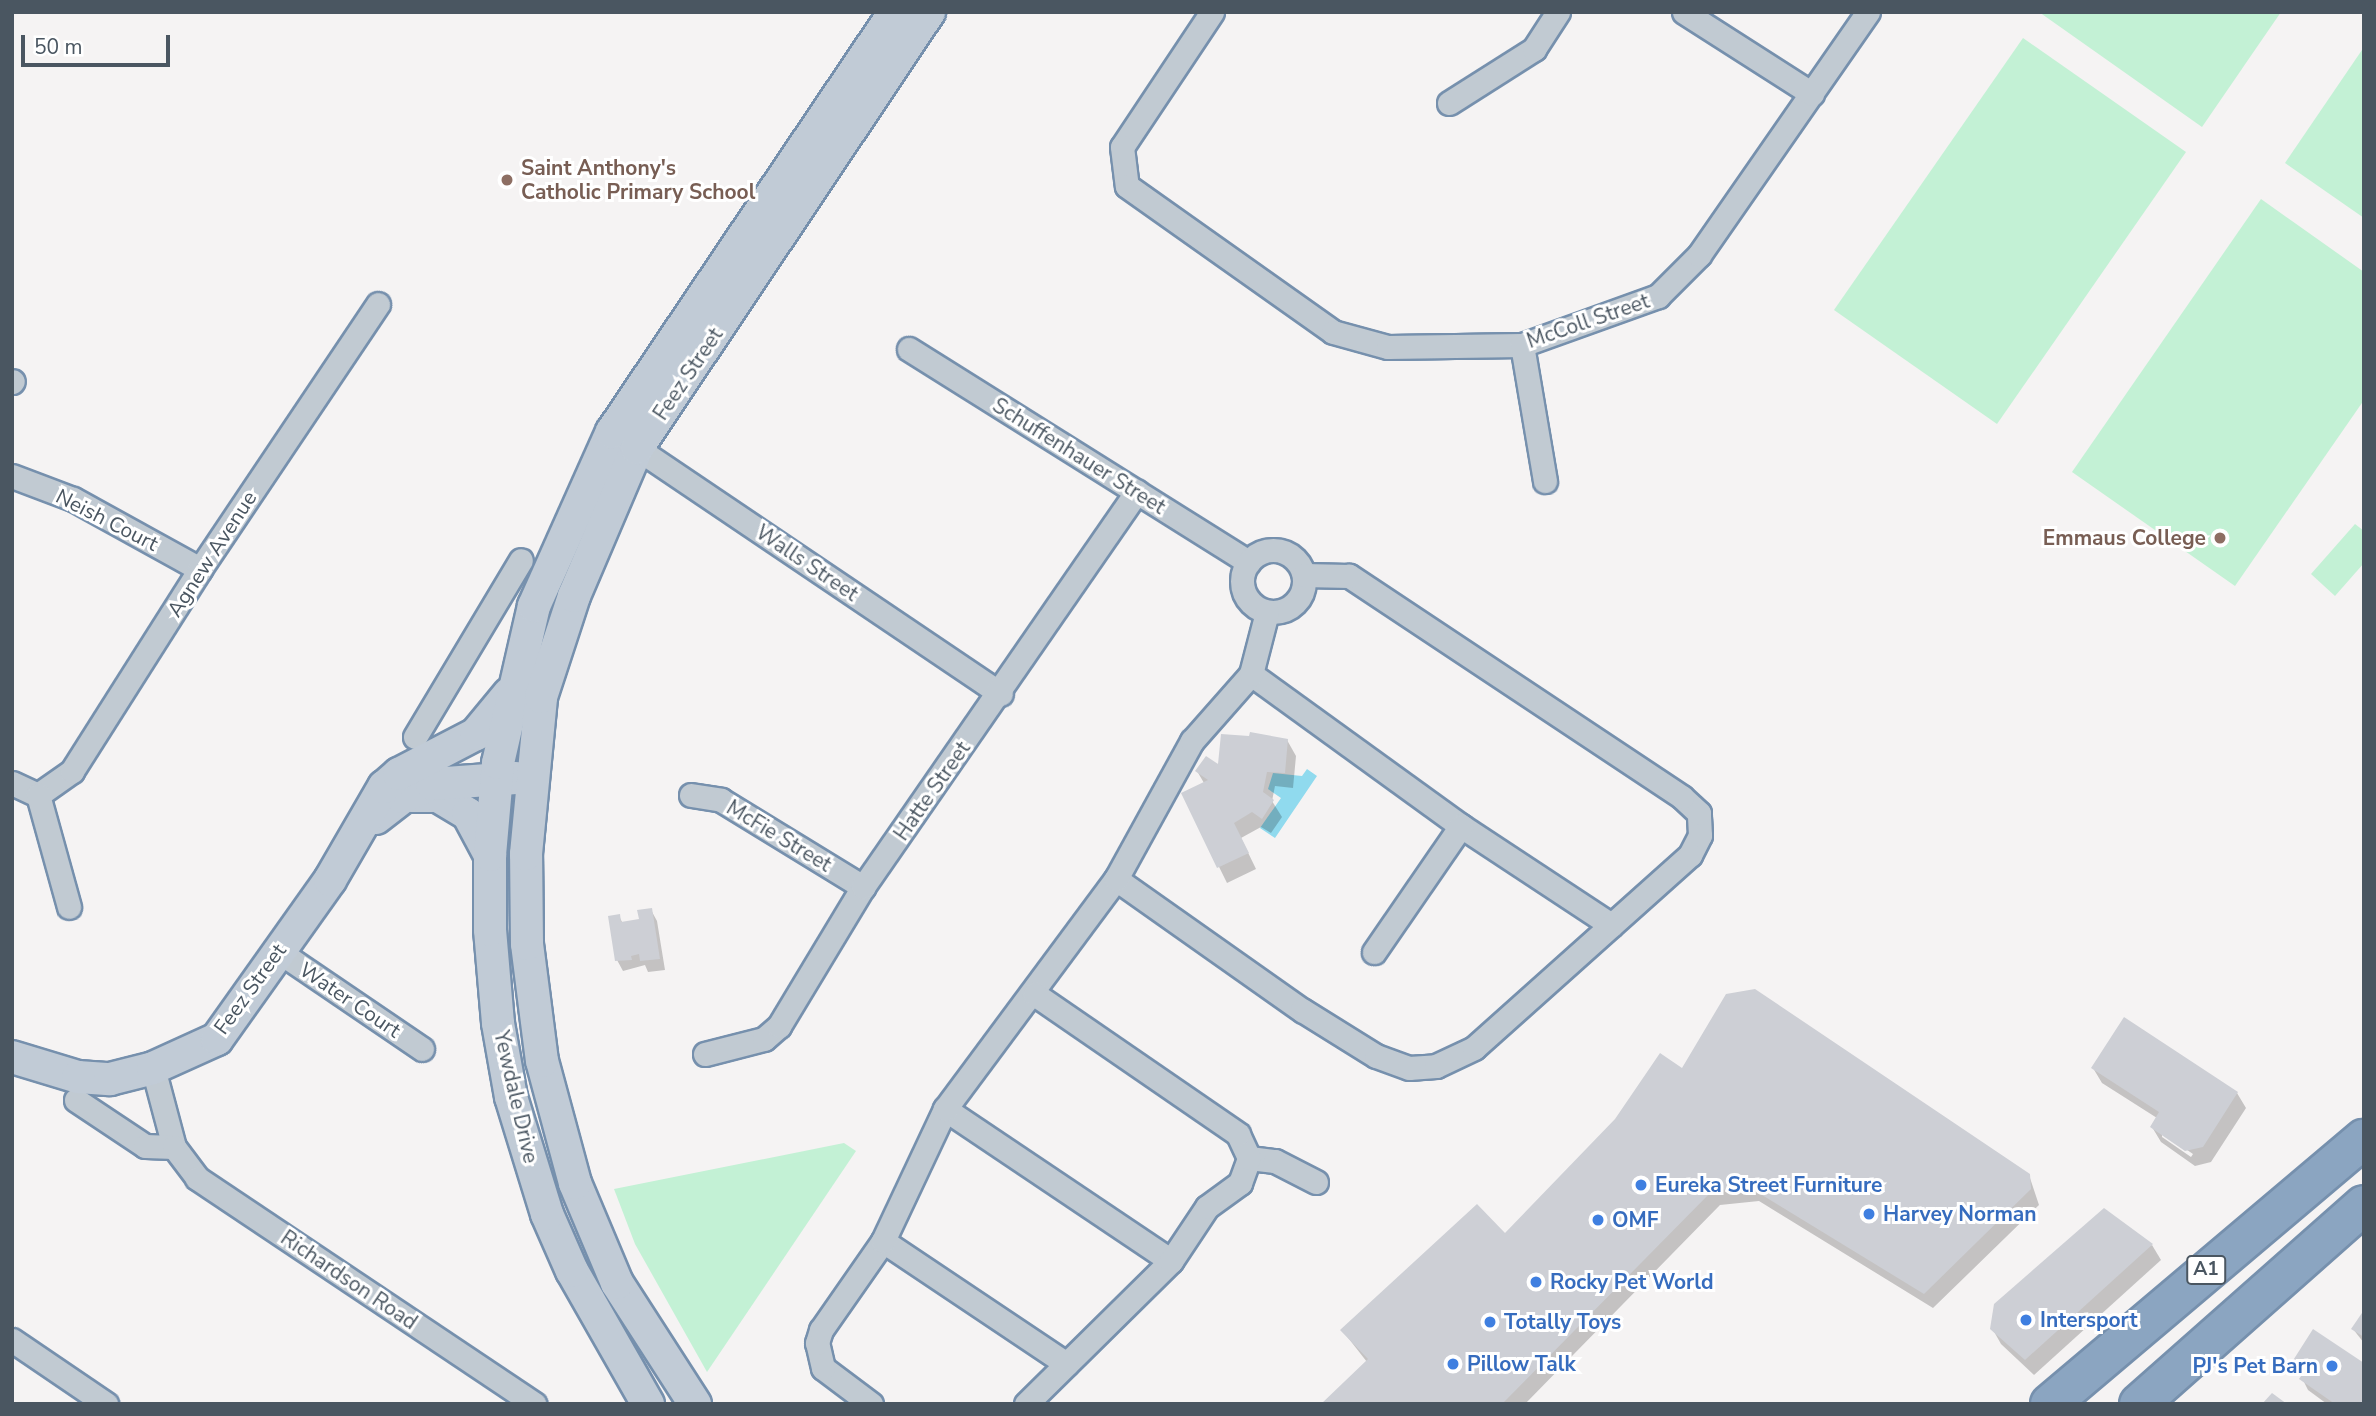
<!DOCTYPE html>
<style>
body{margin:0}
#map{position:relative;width:2376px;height:1416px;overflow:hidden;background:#f5f3f3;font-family:"Nunito Sans",sans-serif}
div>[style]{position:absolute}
.green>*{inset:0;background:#c3f1d5}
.water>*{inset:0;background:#90daee}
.shadow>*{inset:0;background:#0003}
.building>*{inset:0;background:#cdcfd5}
.roads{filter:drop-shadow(2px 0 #7690ad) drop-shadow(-2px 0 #7690ad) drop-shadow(0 2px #7690ad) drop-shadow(0 -2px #7690ad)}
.street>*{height:23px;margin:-11.5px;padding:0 11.5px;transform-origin:11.5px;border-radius:11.5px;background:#c1cad2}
.street>.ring{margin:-11.5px;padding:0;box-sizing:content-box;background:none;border:23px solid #c1cad2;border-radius:50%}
.secondary>*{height:32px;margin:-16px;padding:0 16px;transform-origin:16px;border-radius:16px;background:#c1cbd6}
.highway>*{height:38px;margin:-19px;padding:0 19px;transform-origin:19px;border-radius:19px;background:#8ba5c1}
.dots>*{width:19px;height:19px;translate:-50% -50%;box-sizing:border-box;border:4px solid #fff;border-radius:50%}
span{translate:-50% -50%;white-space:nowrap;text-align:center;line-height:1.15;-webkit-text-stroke:6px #fff;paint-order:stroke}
.shield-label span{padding:2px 5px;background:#fff;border:2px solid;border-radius:5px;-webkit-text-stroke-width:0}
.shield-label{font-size:19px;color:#4a5661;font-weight:700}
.education-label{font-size:21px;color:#785e54;font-weight:700}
.left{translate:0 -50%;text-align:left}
.right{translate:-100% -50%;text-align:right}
.street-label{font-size:21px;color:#4a5661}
.shop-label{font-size:21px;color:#366cbe;font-weight:700}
.frame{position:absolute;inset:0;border:14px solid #4a5661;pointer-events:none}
.scale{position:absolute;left:21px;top:35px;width:149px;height:32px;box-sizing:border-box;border:4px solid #4a5661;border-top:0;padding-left:9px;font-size:21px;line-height:24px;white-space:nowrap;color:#4a5661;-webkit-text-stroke:5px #fff;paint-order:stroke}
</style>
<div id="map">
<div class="green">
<div style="clip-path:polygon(2039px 12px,2281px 12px,2202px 127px)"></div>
<div style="clip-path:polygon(2023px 38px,2186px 152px,1997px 424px,1834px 310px)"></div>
<div style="clip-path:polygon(2364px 47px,2364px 218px,2285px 163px)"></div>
<div style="clip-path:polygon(2261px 199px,2364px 272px,2364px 400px,2235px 586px,2072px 472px)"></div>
<div style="clip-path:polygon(2355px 524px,2364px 531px,2364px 563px,2335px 596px,2311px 574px)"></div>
<div style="clip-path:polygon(844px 1143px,856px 1151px,707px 1372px,635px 1244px,614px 1189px)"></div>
</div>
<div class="water">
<div style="clip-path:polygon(1307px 769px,1317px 776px,1275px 838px,1260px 828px,1281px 798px,1268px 789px,1273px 773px,1302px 776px)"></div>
</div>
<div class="shadow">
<div style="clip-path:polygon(1287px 740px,1296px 756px,1293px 788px,1275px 786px,1272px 801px,1282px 817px,1271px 833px,1261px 827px,1241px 838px,1256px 869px,1227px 883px,1183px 794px,1204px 783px,1197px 771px)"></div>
<div style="clip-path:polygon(651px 910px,657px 921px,665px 970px,648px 972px,645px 965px,623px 971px,617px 960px,619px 916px,623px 924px,641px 921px)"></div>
<div style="clip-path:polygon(evenodd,2093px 1068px,2237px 1093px,2246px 1108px,2211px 1162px,2195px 1166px,2161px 1142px,2152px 1127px,2157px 1118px,2102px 1083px,2093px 1068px,2162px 1133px,2193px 1154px,2191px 1157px,2162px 1137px,2162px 1133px)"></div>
<div style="clip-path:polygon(1682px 1070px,2029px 1175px,2039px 1205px,1933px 1308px,1759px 1201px,1720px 1205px,1525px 1404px,1323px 1404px,1367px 1362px,1342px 1330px,1505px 1235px)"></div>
<div style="clip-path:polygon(2152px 1245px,2161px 1260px,2034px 1375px,2001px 1344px,1992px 1328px)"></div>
<div style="clip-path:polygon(2364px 1313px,2364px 1343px,2353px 1329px)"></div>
<div style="clip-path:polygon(2294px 1362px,2364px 1404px,2327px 1404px,2308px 1390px)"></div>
</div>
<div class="building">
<div style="clip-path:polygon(1250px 732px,1288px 739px,1285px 773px,1267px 772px,1263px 792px,1274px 800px,1262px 819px,1252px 812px,1234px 823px,1249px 853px,1217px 868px,1181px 793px,1208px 780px,1195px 771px,1206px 756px,1218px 764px,1221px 734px,1249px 736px)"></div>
<div style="clip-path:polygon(652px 908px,660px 959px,640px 961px,639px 954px,631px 956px,632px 960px,615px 961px,608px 916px,620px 914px,621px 922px,639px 919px,637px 910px)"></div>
<div style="clip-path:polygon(1755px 989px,2030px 1174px,2031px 1189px,1924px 1294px,1749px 1187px,1712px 1191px,1502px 1404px,1321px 1404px,1368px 1359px,1340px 1330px,1477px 1204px,1505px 1233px,1615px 1119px,1660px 1053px,1682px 1068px,1726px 994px)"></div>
<div style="clip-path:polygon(2124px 1017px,2238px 1092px,2203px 1147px,2185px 1151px,2150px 1127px,2159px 1112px,2091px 1068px)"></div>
<div style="clip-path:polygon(2104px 1208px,2153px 1244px,2025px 1360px,1990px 1329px,1994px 1304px)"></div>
<div style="clip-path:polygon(2364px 1310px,2364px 1337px,2351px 1329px)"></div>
<div style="clip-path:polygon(2313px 1329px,2364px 1363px,2364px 1404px,2335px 1404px,2299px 1379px,2305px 1370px,2292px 1362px)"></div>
<div style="clip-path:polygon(2272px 1393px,2287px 1404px,2262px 1404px)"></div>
</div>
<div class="roads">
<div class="street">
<div style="left:1212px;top:12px;width:162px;rotate:123.7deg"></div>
<div style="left:1122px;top:147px;width:39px;rotate:83deg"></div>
<div style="left:1127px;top:186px;width:252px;rotate:35.3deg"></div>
<div style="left:1333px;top:332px;width:57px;rotate:15.3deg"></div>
<div style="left:1388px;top:347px;width:134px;rotate:-0.9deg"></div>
<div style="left:1522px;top:345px;width:145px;rotate:-19.8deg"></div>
<div style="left:1658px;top:296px;width:58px;rotate:-45deg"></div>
<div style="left:1699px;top:255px;width:296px;rotate:-55.2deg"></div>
<div style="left:1684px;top:12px;width:152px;rotate:32.6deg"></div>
<div style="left:1449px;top:103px;width:101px;rotate:-32.4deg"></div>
<div style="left:1534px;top:49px;width:44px;rotate:-57deg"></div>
<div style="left:1522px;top:345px;width:138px;rotate:80.4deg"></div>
<div style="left:909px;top:349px;width:401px;rotate:32.1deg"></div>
<div style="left:12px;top:382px;width:1px;rotate:-45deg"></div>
<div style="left:626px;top:441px;width:452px;rotate:34deg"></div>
<div style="left:12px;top:476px;width:65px;rotate:20.7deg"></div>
<div style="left:73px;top:499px;width:145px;rotate:28.9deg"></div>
<div class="ring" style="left:1242px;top:550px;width:39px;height:39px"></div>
<div style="left:1251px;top:674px;width:259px;rotate:35.9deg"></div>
<div style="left:1461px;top:826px;width:180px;rotate:33.4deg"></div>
<div style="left:415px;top:737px;width:206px;rotate:-59.1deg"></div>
<div style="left:12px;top:783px;width:29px;rotate:25deg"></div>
<div style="left:38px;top:795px;width:42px;rotate:-35.2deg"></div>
<div style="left:72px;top:771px;width:239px;rotate:-57.6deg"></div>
<div style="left:200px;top:569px;width:319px;rotate:-56.1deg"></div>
<div style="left:38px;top:795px;width:116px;rotate:74.5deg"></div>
<div style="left:691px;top:795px;width:30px;rotate:9deg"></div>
<div style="left:721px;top:800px;width:167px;rotate:31.5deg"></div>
<div style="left:1116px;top:879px;width:228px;rotate:35.2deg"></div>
<div style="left:1302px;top:1010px;width:87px;rotate:31.9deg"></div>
<div style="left:1376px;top:1056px;width:35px;rotate:20deg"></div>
<div style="left:1409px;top:1068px;width:27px;rotate:-4deg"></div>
<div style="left:1436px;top:1066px;width:42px;rotate:-25.3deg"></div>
<div style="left:1474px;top:1048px;width:290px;rotate:-41.8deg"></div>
<div style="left:1690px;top:855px;width:22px;rotate:-63deg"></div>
<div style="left:1700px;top:835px;width:22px;rotate:-93deg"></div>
<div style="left:1699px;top:813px;width:23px;rotate:-137deg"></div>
<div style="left:1682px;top:797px;width:400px;rotate:-146.4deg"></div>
<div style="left:1349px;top:576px;width:45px;rotate:-178.7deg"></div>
<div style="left:278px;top:951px;width:174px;rotate:34.2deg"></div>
<div style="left:1374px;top:952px;width:153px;rotate:-55.4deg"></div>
<div style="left:705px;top:1054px;width:61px;rotate:-14.3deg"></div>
<div style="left:764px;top:1039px;width:20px;rotate:-41deg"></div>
<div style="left:779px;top:1026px;width:162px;rotate:-58.9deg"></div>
<div style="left:863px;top:887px;width:481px;rotate:-55.3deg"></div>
<div style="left:153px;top:1068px;width:82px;rotate:75.1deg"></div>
<div style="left:76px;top:1100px;width:83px;rotate:33.7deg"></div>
<div style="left:145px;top:1146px;width:29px;rotate:2deg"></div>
<div style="left:174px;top:1147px;width:39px;rotate:53deg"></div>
<div style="left:197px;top:1178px;width:406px;rotate:33.8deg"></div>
<div style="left:945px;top:1109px;width:272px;rotate:33.9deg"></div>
<div style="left:1249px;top:1158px;width:26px;rotate:7deg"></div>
<div style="left:1275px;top:1161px;width:46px;rotate:27.1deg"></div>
<div style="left:883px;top:1241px;width:221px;rotate:33.8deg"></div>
<div style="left:12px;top:1340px;width:114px;rotate:34.2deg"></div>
<div style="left:871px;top:1404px;width:60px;rotate:-143.1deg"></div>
<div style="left:823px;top:1368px;width:26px;rotate:-103deg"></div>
<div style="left:817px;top:1343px;width:14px;rotate:-73deg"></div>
<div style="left:821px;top:1330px;width:108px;rotate:-55.1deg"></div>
<div style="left:883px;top:1241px;width:146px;rotate:-64.8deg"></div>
<div style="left:945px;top:1109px;width:287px;rotate:-53.4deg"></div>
<div style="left:1116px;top:879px;width:158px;rotate:-61.2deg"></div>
<div style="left:1192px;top:741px;width:89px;rotate:-48.6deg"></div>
<div style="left:1251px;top:674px;width:64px;rotate:-75.5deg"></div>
<div style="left:1026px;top:1404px;width:204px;rotate:-44.6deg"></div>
<div style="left:1171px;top:1261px;width:65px;rotate:-56.3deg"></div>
<div style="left:1207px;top:1207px;width:41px;rotate:-36deg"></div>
<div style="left:1240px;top:1183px;width:27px;rotate:-70deg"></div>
<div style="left:1249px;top:1158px;width:26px;rotate:-115deg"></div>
<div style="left:1238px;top:1134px;width:247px;rotate:-145.5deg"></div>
</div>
<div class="secondary">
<div style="left:411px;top:796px;width:27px"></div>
<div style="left:438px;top:796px;width:35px;rotate:31deg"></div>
<div style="left:468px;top:814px;width:47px;rotate:61.8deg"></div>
<div style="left:376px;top:818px;width:34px;rotate:-38deg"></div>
<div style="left:403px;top:797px;width:32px;rotate:-24deg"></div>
<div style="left:432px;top:784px;width:84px;rotate:-4.1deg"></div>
<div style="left:12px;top:1057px;width:69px;rotate:16.9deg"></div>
<div style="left:78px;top:1077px;width:32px;rotate:4deg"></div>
<div style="left:110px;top:1079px;width:44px;rotate:-14.3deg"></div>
<div style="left:153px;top:1068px;width:70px;rotate:-24.4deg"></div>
<div style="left:217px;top:1039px;width:195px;rotate:-54.6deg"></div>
<div style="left:330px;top:880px;width:108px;rotate:-59.9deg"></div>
<div style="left:384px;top:787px;width:20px;rotate:-41deg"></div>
<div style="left:399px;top:774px;width:87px;rotate:-27.5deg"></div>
<div style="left:476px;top:734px;width:52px;rotate:-50.5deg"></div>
<div style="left:648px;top:1404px;width:153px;rotate:-119.7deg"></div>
<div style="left:572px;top:1271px;width:62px;rotate:-113.7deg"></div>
<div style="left:547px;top:1214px;width:122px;rotate:-107.1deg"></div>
<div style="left:511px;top:1097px;width:75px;rotate:-100deg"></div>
<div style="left:498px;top:1023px;width:93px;rotate:-94.9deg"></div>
<div style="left:490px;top:930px;width:75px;rotate:-90deg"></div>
<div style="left:490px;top:855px;width:92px;rotate:-85deg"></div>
<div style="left:498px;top:763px;width:161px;rotate:-77.1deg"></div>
<div style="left:534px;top:606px;width:191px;rotate:-65.9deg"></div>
<div style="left:612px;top:432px;width:506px;rotate:-56.03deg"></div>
<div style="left:695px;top:1404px;width:144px;rotate:-122.8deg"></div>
<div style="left:617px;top:1283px;width:108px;rotate:-112.8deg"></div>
<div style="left:575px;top:1183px;width:126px;rotate:-105.1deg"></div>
<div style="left:542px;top:1061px;width:118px;rotate:-97.3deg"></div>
<div style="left:527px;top:944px;width:90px;rotate:-90.6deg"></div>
<div style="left:526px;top:854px;width:158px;rotate:-84.5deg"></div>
<div style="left:541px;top:697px;width:106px;rotate:-71.9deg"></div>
<div style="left:574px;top:596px;width:161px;rotate:-66.9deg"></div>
<div style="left:637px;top:448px;width:525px;rotate:-56.19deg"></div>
</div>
<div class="highway">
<div style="left:2050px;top:1404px;width:411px;rotate:-40.2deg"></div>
<div style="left:2139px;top:1404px;width:300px;rotate:-41.5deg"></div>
</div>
</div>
<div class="dots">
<div style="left:507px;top:180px;background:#8d6e63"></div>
<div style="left:2220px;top:538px;background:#8d6e63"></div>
<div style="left:1641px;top:1185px;background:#3f7fe0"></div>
<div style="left:1869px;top:1214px;background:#3f7fe0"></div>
<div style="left:1598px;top:1220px;background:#3f7fe0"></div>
<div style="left:1536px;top:1282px;background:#3f7fe0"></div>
<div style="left:2026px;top:1320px;background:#3f7fe0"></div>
<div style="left:1490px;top:1322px;background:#3f7fe0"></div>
<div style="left:1453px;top:1364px;background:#3f7fe0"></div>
<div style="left:2332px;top:1366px;background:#3f7fe0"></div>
</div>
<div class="shield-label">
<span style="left:2206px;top:1270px">A1</span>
</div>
<div class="education-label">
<span class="left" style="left:521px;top:180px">Saint Anthony's<br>Catholic Primary School</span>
<span class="right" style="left:2206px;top:538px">Emmaus College</span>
</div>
<div class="street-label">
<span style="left:1588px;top:321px;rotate:-19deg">McColl Street</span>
<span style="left:688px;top:374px;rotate:-56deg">Feez Street</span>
<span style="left:1079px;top:456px;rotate:32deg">Schuffenhauer Street</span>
<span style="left:107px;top:520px;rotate:27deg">Neish Court</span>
<span style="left:212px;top:554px;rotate:-57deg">Agnew Avenue</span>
<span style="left:807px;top:563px;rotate:34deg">Walls Street</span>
<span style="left:932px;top:791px;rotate:-55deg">Hatte Street</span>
<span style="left:779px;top:836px;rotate:31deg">McFie Street</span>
<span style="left:250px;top:989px;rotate:-54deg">Feez Street</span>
<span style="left:350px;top:1000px;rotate:34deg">Water Court</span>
<span style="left:516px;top:1097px;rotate:77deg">Yewdale Drive</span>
<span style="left:349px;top:1280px;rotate:34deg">Richardson Road</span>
</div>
<div class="shop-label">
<span class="left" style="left:1655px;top:1185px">Eureka Street Furniture</span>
<span class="left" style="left:1883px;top:1214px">Harvey Norman</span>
<span class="left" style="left:1612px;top:1220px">OMF</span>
<span class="left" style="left:1550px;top:1282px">Rocky Pet World</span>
<span class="left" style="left:2040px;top:1320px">Intersport</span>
<span class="left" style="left:1504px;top:1322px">Totally Toys</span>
<span class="left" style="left:1467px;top:1364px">Pillow Talk</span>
<span class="right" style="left:2318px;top:1366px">PJ's Pet Barn</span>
</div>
<div class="frame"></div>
<div class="scale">50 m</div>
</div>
